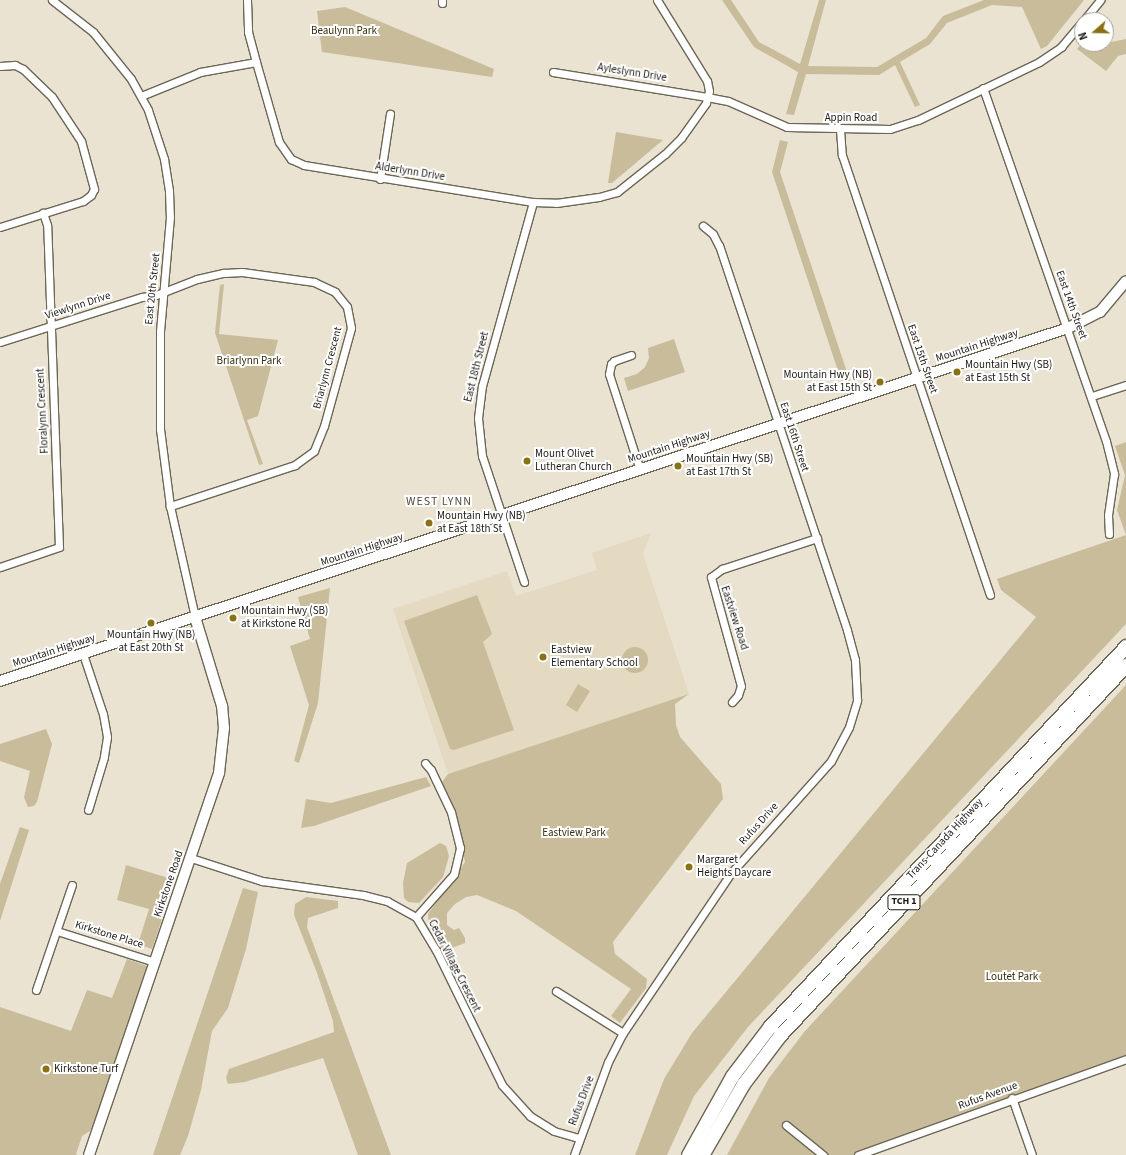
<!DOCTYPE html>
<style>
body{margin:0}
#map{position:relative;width:1126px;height:1155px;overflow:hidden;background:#eae3d2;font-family:"Source Sans 3",sans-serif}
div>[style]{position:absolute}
.built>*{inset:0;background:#e3dac1}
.green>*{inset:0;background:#c9bc9a}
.round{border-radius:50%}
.roads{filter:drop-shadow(1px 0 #6c6656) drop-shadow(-1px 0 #6c6656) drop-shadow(0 1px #6c6656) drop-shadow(0 -1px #6c6656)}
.street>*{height:7px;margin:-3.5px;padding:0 3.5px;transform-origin:3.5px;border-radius:3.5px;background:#fff}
.secondary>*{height:10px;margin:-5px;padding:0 5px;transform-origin:5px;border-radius:5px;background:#fff}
.highway>*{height:13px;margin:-6.5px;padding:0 6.5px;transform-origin:6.5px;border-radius:6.5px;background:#fff}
.dots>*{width:11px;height:11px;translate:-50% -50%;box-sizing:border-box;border:2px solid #fff;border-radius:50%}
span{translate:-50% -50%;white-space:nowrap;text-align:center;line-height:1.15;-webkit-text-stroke:4px #fff;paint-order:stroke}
.shield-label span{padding:1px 3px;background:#fff;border:1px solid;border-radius:3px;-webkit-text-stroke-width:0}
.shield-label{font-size:10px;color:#1d1b14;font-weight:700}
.park-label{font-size:11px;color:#382d0c}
.street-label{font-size:11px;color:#1d1b14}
.poi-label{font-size:11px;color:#1d1b14}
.left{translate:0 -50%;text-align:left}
.right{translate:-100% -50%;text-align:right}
.neighbourhood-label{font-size:12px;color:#544f40;letter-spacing:1px}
.north{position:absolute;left:1074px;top:12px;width:40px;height:40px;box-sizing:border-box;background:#fff;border:1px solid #a5a4a1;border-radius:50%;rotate:250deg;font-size:11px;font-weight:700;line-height:16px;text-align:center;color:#1d1b14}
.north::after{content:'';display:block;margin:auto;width:14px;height:18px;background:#887214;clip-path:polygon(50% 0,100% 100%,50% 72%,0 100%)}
</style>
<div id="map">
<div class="built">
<div style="clip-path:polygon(651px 533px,643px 554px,689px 694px,448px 774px,393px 609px,507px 571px,516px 596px,597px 570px,592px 553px)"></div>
</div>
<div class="green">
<div style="clip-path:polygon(722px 0,731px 0,759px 42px,800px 64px,819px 0,826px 0,808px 66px,877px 67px,926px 38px,943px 16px,984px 0,1084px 0,1047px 46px,1041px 49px,1022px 7px,992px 5px,947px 23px,930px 44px,900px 62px,920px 105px,915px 107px,895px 65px,879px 75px,806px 74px,794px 115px,786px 114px,798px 72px,754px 47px)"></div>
<div style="clip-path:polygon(345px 7px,494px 69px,492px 77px,322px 52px,317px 11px)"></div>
<div style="clip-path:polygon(1126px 39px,1126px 54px,1118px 56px,1106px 71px,1077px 49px,1082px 43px,1092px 46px)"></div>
<div style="clip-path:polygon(616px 132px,663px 140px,612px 183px,608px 183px)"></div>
<div style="clip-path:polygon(780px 140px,788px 142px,780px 172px,852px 387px,844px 389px,772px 172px)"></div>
<div style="clip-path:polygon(224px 284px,219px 334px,278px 340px,258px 416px,247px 420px,263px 464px,259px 465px,215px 333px,220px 285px)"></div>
<div style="clip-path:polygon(674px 339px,685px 372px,628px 391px,624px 378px,637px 374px,645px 367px,649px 358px,648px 348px)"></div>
<div style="clip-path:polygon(1126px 442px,1126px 624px,748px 1027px,694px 1096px,667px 1155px,635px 1155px,664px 1079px,692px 1033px,1036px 617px,1001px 590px,997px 579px,1126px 535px,1117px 510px,1125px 475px,1115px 446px)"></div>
<div style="clip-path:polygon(330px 588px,318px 703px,299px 763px,294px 761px,309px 705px,290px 646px,310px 639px,298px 597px)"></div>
<div style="clip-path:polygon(477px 595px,492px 634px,483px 642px,514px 730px,454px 750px,450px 749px,404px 621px)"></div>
<div class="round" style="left:622px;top:647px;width:26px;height:26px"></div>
<div style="clip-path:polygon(578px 684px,590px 691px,577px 712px,566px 705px)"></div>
<div style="clip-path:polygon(1126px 685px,1126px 1056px,863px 1155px,727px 1155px,769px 1078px,805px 1031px)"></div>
<div style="clip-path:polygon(689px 694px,675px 704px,676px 725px,680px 737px,721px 784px,723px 799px,613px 942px,615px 954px,647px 979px,646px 988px,620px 1023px,611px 1016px,631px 989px,516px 911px,477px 895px,466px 897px,455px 904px,447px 913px,447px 925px,454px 930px,459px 928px,465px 938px,465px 943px,449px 949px,441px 948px,429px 927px,428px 914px,465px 862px,454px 808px,442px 782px,448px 774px)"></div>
<div style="clip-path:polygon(46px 729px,52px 744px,37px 802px,34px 806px,28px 807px,24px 797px,30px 771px,0 761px,0 744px)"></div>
<div style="clip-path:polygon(426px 777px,431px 786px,314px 826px,301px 828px,306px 799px,331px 803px)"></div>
<div style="clip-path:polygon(20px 827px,29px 830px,0 921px,0 884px)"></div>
<div style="clip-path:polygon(440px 843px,446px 846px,449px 856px,443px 877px,419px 903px,408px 902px,404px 898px,403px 883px,407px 863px)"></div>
<div style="clip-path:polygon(126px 865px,175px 880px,152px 949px,138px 944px,149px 909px,117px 900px)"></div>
<div style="clip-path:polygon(243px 888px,258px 892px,246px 949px,228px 1008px,212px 1031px,201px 1090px,188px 1136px,180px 1155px,153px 1155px)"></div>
<div style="clip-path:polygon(306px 897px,338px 901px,338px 908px,308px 918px,307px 927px,391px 1155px,358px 1155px,323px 1058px,245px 1082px,228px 1084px,226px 1078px,229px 1069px,334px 1032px,333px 1021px,317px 973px,294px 915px,295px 904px)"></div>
<div style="clip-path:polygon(127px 959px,147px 966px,93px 1126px,90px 1131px,82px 1136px,76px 1154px,78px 1155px,0 1155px,0 1007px,71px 1031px,87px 990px,112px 998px)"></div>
</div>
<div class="roads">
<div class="street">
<div style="left:52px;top:0;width:52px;rotate:38deg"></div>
<div style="left:93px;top:32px;width:60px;rotate:51deg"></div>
<div style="left:131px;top:79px;width:35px;rotate:61deg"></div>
<div style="left:148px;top:110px;width:52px;rotate:71.9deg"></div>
<div style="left:164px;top:159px;width:32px;rotate:81deg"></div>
<div style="left:169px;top:191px;width:26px;rotate:88deg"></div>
<div style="left:170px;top:217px;width:115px;rotate:95deg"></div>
<div style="left:160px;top:332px;width:97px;rotate:90deg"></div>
<div style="left:160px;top:429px;width:78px;rotate:82.6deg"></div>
<div style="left:170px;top:506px;width:114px;rotate:77.3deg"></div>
<div style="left:247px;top:0;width:32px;rotate:88deg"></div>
<div style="left:248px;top:32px;width:31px;rotate:75deg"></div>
<div style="left:442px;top:3px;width:3px;rotate:-90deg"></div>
<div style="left:1084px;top:20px;width:26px;rotate:-51deg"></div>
<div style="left:0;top:66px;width:15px;rotate:-4deg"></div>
<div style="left:15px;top:65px;width:9px;rotate:27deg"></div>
<div style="left:23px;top:69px;width:40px;rotate:44deg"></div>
<div style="left:52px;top:97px;width:53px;rotate:56.6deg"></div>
<div style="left:81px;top:141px;width:50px;rotate:74.8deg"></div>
<div style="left:94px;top:189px;width:7px;rotate:117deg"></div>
<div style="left:91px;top:195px;width:10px;rotate:143deg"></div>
<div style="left:83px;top:201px;width:87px;rotate:162.6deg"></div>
<div style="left:553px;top:72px;width:156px;rotate:9.2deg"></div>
<div style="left:707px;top:97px;width:21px;rotate:11deg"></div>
<div style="left:728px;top:101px;width:64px;rotate:23.8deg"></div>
<div style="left:787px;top:127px;width:103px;rotate:1.1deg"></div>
<div style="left:890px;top:129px;width:29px;rotate:-18deg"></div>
<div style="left:918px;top:120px;width:134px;rotate:-25.6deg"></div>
<div style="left:1039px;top:62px;width:27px;rotate:-34deg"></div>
<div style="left:1061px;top:47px;width:33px;rotate:-50deg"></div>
<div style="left:983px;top:88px;width:374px;rotate:70.8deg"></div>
<div style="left:1106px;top:441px;width:34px;rotate:76deg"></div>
<div style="left:1114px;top:474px;width:41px;rotate:98.3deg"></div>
<div style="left:1108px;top:515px;width:19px;rotate:87deg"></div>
<div style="left:141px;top:96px;width:64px;rotate:-22.1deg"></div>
<div style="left:200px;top:72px;width:57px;rotate:-10.1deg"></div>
<div style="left:256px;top:62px;width:83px;rotate:74deg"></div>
<div style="left:279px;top:142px;width:21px;rotate:55deg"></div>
<div style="left:291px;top:159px;width:14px;rotate:25deg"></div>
<div style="left:304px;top:165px;width:232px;rotate:9.2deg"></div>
<div style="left:533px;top:202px;width:23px;rotate:2deg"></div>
<div style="left:556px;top:203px;width:43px;rotate:-7.9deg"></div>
<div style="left:599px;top:197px;width:19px;rotate:-16deg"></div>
<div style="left:617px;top:192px;width:61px;rotate:-38.4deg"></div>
<div style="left:665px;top:154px;width:23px;rotate:-45deg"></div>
<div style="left:681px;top:138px;width:43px;rotate:-54.5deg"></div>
<div style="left:706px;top:103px;width:12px;rotate:-76deg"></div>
<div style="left:709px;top:91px;width:10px;rotate:-101deg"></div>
<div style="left:707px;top:81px;width:95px;rotate:-121.7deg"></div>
<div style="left:840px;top:129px;width:26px;rotate:86deg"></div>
<div style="left:842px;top:155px;width:464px;rotate:71.4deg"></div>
<div style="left:380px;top:179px;width:66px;rotate:-81.3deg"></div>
<div style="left:0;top:342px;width:149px;rotate:-17.6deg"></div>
<div style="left:142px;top:297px;width:14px;rotate:-8deg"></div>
<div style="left:156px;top:295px;width:44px;rotate:-21.3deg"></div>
<div style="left:197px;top:279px;width:28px;rotate:-13deg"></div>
<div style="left:224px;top:273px;width:18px;rotate:-3deg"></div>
<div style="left:242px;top:272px;width:73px;rotate:7.9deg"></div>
<div style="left:314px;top:282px;width:23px;rotate:25deg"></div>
<div style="left:335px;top:292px;width:19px;rotate:51deg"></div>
<div style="left:347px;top:307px;width:21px;rotate:79deg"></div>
<div style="left:351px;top:328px;width:102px;rotate:105.4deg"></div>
<div style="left:324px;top:426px;width:27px;rotate:112deg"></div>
<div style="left:314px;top:451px;width:24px;rotate:144deg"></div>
<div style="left:295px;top:465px;width:132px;rotate:161.8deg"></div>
<div style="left:631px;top:355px;width:18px;rotate:161deg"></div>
<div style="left:614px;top:361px;width:4px;rotate:135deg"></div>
<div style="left:611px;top:364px;width:10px;rotate:101deg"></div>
<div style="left:609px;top:374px;width:101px;rotate:72.1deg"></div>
<div style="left:1092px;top:396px;width:36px;rotate:-18deg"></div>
<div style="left:0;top:567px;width:62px;rotate:-18.7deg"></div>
<div style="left:59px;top:547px;width:322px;rotate:-92.1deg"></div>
<div style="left:47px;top:225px;width:13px;rotate:-108deg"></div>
<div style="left:524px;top:582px;width:133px;rotate:-108.4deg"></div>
<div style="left:482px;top:456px;width:38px;rotate:-96deg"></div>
<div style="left:478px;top:418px;width:32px;rotate:-83deg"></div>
<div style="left:482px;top:386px;width:191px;rotate:-74.5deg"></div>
<div style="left:83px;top:654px;width:63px;rotate:71.6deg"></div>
<div style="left:103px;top:714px;width:23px;rotate:80deg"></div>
<div style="left:107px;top:737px;width:20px;rotate:99deg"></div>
<div style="left:104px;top:757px;width:55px;rotate:106.8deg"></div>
<div style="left:732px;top:702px;width:9px;rotate:-49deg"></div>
<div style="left:738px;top:695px;width:9px;rotate:-72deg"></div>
<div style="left:741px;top:686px;width:113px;rotate:-105.4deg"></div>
<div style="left:711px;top:577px;width:14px;rotate:-36deg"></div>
<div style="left:722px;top:569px;width:100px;rotate:-18.1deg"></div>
<div style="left:191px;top:858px;width:75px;rotate:17.9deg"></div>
<div style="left:262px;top:881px;width:102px;rotate:7.9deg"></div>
<div style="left:363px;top:895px;width:25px;rotate:14deg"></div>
<div style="left:387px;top:901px;width:33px;rotate:29deg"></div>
<div style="left:416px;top:917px;width:39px;rotate:59deg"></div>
<div style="left:436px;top:950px;width:150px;rotate:63.9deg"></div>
<div style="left:502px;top:1085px;width:42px;rotate:47.9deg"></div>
<div style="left:530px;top:1116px;width:28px;rotate:32deg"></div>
<div style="left:554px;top:1131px;width:26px;rotate:16deg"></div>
<div style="left:416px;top:917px;width:57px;rotate:-48.5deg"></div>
<div style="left:454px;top:874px;width:27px;rotate:-77deg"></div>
<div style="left:460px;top:848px;width:37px;rotate:-104deg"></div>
<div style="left:451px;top:812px;width:47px;rotate:-115.5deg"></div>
<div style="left:431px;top:770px;width:9px;rotate:-131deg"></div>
<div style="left:57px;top:931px;width:103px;rotate:17.6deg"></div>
<div style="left:36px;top:990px;width:111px;rotate:-71.1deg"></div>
<div style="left:556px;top:991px;width:79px;rotate:32.1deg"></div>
<div style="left:1012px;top:1098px;width:60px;rotate:70.7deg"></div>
<div style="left:786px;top:1125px;width:48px;rotate:39deg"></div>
<div style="left:574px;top:1155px;width:99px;rotate:-69.9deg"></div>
<div style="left:608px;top:1062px;width:33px;rotate:-63deg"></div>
<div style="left:623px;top:1033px;width:193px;rotate:-56deg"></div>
<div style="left:731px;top:873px;width:150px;rotate:-48.2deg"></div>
<div style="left:831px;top:761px;width:38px;rotate:-62deg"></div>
<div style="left:849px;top:727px;width:28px;rotate:-73deg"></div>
<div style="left:857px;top:700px;width:40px;rotate:-92.9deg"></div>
<div style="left:855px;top:660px;width:31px;rotate:-105deg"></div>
<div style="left:847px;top:630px;width:405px;rotate:-108.4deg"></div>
<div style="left:719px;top:246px;width:13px;rotate:-117deg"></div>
<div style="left:713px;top:234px;width:13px;rotate:-141deg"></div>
<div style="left:858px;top:1155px;width:285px;rotate:-19.7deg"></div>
</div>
<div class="secondary">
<div style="left:0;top:681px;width:1125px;rotate:-18.29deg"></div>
<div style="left:1068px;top:328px;width:36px;rotate:-27deg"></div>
<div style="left:1100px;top:312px;width:40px;rotate:-50deg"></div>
<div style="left:89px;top:1155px;width:404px;rotate:-71.2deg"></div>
<div style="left:219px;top:773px;width:45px;rotate:-83.7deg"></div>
<div style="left:224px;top:728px;width:22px;rotate:-95deg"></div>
<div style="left:222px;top:706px;width:93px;rotate:-106.9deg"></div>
</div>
<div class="highway">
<div style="left:688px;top:1155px;width:90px;rotate:-60.9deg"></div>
<div style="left:732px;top:1076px;width:63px;rotate:-52.8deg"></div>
<div style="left:770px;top:1026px;width:521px;rotate:-46.87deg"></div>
<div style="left:702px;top:1155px;width:82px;rotate:-60deg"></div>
<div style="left:743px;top:1084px;width:61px;rotate:-52.9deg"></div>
<div style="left:780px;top:1035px;width:507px;rotate:-46.92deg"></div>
</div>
</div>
<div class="dots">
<div style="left:957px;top:372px;background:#887214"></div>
<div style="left:880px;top:382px;background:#887214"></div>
<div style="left:527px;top:461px;background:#887214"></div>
<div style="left:678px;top:466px;background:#887214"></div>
<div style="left:429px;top:523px;background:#887214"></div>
<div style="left:233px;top:618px;background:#887214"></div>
<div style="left:151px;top:623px;background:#887214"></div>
<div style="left:543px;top:657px;background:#887214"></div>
<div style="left:689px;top:867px;background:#887214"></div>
<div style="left:46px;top:1069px;background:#887214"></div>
</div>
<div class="shield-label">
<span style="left:904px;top:902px">TCH 1</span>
</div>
<div class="park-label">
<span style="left:344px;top:31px">Beaulynn Park</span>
<span style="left:249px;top:361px">Briarlynn Park</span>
<span style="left:574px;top:833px">Eastview Park</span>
<span style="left:1012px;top:977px">Loutet Park</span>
</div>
<div class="street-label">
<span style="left:632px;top:73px;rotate:9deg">Ayleslynn Drive</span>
<span style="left:851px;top:118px">Appin Road</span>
<span style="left:410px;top:172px;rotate:9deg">Alderlynn Drive</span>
<span style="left:153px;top:289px;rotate:-84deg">East 20th Street</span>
<span style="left:1071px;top:305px;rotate:70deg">East 14th Street</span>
<span style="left:78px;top:306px;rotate:-18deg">Viewlynn Drive</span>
<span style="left:977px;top:346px;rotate:-18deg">Mountain Highway</span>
<span style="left:922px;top:359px;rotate:71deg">East 15th Street</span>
<span style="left:477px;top:367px;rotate:-76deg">East 18th Street</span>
<span style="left:328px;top:368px;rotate:-75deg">Briarlynn Crescent</span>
<span style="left:43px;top:411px;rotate:-93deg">Floralynn Crescent</span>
<span style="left:794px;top:437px;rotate:72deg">East 16th Street</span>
<span style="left:669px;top:447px;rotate:-18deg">Mountain Highway</span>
<span style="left:362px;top:550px;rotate:-18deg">Mountain Highway</span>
<span style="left:734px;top:618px;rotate:72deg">Eastview Road</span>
<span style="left:54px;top:651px;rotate:-18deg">Mountain Highway</span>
<span style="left:759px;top:824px;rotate:-48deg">Rufus Drive</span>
<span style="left:945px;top:839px;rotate:-47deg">Trans-Canada Highway</span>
<span style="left:169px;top:884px;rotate:-71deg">Kirkstone Road</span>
<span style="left:109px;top:935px;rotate:17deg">Kirkstone Place</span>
<span style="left:454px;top:966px;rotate:63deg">Cedar Village Crescent</span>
<span style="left:988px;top:1096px;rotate:-20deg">Rufus Avenue</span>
<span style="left:582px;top:1101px;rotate:-69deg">Rufus Drive</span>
</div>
<div class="poi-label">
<span class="left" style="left:965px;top:372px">Mountain Hwy (SB)<br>at East 15th St</span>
<span class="right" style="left:872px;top:382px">Mountain Hwy (NB)<br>at East 15th St</span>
<span class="left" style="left:535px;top:461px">Mount Olivet<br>Lutheran Church</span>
<span class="left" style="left:686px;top:466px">Mountain Hwy (SB)<br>at East 17th St</span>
<span class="left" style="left:437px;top:523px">Mountain Hwy (NB)<br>at East 18th St</span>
<span class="left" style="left:241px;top:618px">Mountain Hwy (SB)<br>at Kirkstone Rd</span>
<span style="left:151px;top:642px">Mountain Hwy (NB)<br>at East 20th St</span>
<span class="left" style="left:551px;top:657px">Eastview<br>Elementary School</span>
<span class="left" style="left:697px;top:867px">Margaret<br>Heights Daycare</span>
<span class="left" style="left:54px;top:1069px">Kirkstone Turf</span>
</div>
<div class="neighbourhood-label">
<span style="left:439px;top:502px">WEST LYNN</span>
</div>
<div class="north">N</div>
</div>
